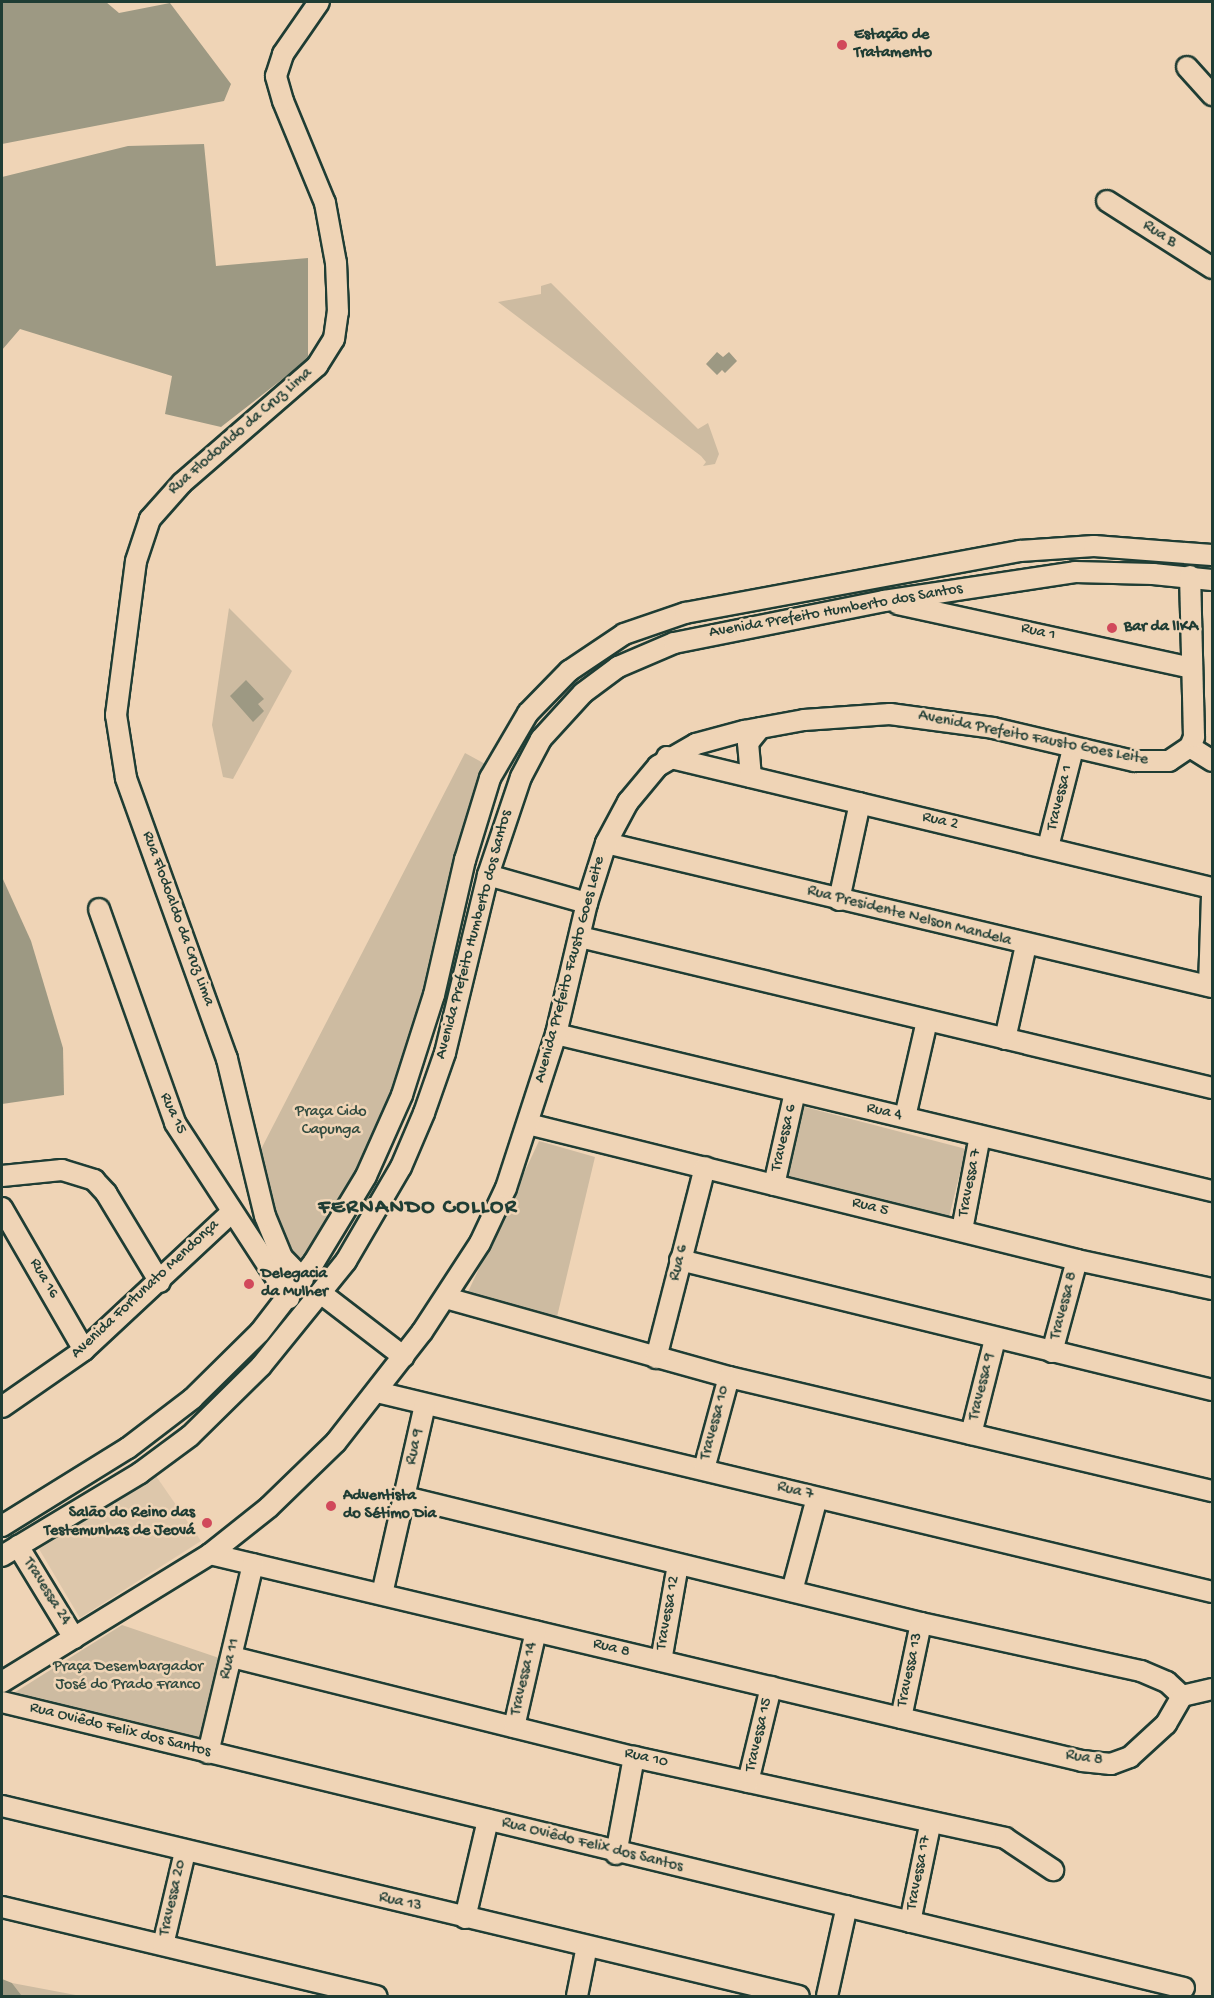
<!DOCTYPE html>
<meta charset="utf-8">
<style>
body{margin:0}
#map{position:relative;width:1214px;height:1998px;overflow:hidden;background:#efd4b6;font-family:"Gochi Hand",sans-serif}
div>[style]{position:absolute}
.built>*{inset:0;background:#ddc7ab}
.green>*{inset:0;background:#cdbba1}
.water>*{inset:0;background:#9d9983}
.roads{filter:drop-shadow(2px 0 #1f3d34) drop-shadow(-2px 0 #1f3d34) drop-shadow(0 2px #1f3d34) drop-shadow(0 -2px #1f3d34)}
.minor>*{height:20px;margin:-10px;padding:0 10px;transform-origin:10px;border-radius:10px;background:#efd4b6}
.dots>*{width:16px;height:16px;translate:-50% -50%;box-sizing:border-box;border:3px solid #efd4b6;border-radius:50%}
span{translate:-50% -50%;white-space:nowrap;text-align:center;line-height:1.15;-webkit-text-stroke:5px #efd4b6;paint-order:stroke}
.poi-label{font-size:16px;color:#1f3d34;font-weight:700}
.left{translate:0 -50%;text-align:left}
.right{translate:-100% -50%;text-align:right}
.street-label{font-size:16px;color:#1f3d34}
.park-label{font-size:16px;color:#304a3f}
.district-label{font-size:22px;color:#1f3d34;font-weight:700;letter-spacing:1.5px}
.frame{position:absolute;inset:0;border:3px solid #1f3d34;pointer-events:none}
</style>
<div id="map">
<div class="built">
<div style="clip-path:polygon(156px 1476px,201px 1541px,80px 1618px,39px 1549px)"></div>
</div>
<div class="green">
<div style="clip-path:polygon(551px 283px,698px 429px,708px 423px,719px 454px,715px 464px,703px 466px,706px 462px,701px 456px,498px 302px,541px 294px,541px 286px)"></div>
<div style="clip-path:polygon(229px 608px,292px 671px,233px 779px,223px 777px,212px 725px)"></div>
<div style="clip-path:polygon(465px 753px,487px 765px,464px 825px,398px 1093px,340px 1209px,298px 1267px,284px 1278px,257px 1157px)"></div>
<div style="clip-path:polygon(801px 1106px,966px 1149px,948px 1221px,783px 1177px)"></div>
<div style="clip-path:polygon(539px 1141px,595px 1157px,556px 1321px,467px 1294px)"></div>
<div style="clip-path:polygon(122px 1625px,222px 1659px,204px 1745px,9px 1696px)"></div>
<div style="clip-path:polygon(12px 1983px,81px 1996px,22px 1996px)"></div>
</div>
<div class="water">
<div style="clip-path:polygon(2px 2px,106px 2px,119px 13px,170px 3px,231px 84px,224px 101px,2px 144px)"></div>
<div style="clip-path:polygon(204px 144px,216px 266px,308px 258px,308px 359px,221px 427px,165px 414px,172px 376px,20px 329px,2px 350px,2px 177px,128px 146px)"></div>
<div style="clip-path:polygon(717px 352px,723px 357px,729px 352px,737px 361px,725px 373px,722px 370px,717px 375px,706px 364px)"></div>
<div style="clip-path:polygon(246px 680px,264px 699px,258px 704px,264px 711px,253px 722px,230px 696px)"></div>
<div style="clip-path:polygon(2px 877px,31px 941px,63px 1048px,64px 1095px,2px 1104px)"></div>
<div style="clip-path:polygon(2px 1979px,12px 1983px,22px 1996px,2px 1996px)"></div>
</div>
<div class="roads">
<div class="minor">
<div style="left:1187px;top:67px;width:38px;rotate:48deg"></div>
<div style="left:1107px;top:201px;width:125px;rotate:32.5deg"></div>
<div style="left:898px;top:604px;width:300px;rotate:12.3deg"></div>
<div style="left:1190px;top:747px;width:26px;rotate:32deg"></div>
<div style="left:667px;top:757px;width:561px;rotate:13.52deg"></div>
<div style="left:751px;top:777px;width:34px;rotate:-95deg"></div>
<div style="left:748px;top:743px;width:19px;rotate:-51deg"></div>
<div style="left:606px;top:843px;width:623px;rotate:13.37deg"></div>
<div style="left:1048px;top:847px;width:101px;rotate:-75.7deg"></div>
<div style="left:488px;top:875px;width:103px;rotate:15.8deg"></div>
<div style="left:839px;top:900px;width:99px;rotate:-77.8deg"></div>
<div style="left:99px;top:909px;width:227px;rotate:70.4deg"></div>
<div style="left:175px;top:1123px;width:209px;rotate:56.9deg"></div>
<div style="left:580px;top:937px;width:650px;rotate:13.44deg"></div>
<div style="left:1209px;top:986px;width:91px;rotate:-88.1deg"></div>
<div style="left:556px;top:1034px;width:675px;rotate:13.46deg"></div>
<div style="left:1005px;top:1039px;width:96px;rotate:-77.4deg"></div>
<div style="left:905px;top:1117px;width:98px;rotate:-77.1deg"></div>
<div style="left:528px;top:1124px;width:566px;rotate:13.91deg"></div>
<div style="left:1077px;top:1260px;width:138px;rotate:12.1deg"></div>
<div style="left:2px;top:1176px;width:60px;rotate:-5.7deg"></div>
<div style="left:62px;top:1170px;width:34px;rotate:17deg"></div>
<div style="left:94px;top:1180px;width:18px;rotate:47deg"></div>
<div style="left:106px;top:1193px;width:104px;rotate:58.8deg"></div>
<div style="left:774px;top:1185px;width:95px;rotate:-77.3deg"></div>
<div style="left:2px;top:1208px;width:164px;rotate:60deg"></div>
<div style="left:962px;top:1230px;width:96px;rotate:-79.2deg"></div>
<div style="left:680px;top:1260px;width:548px;rotate:13.73deg"></div>
<div style="left:303px;top:1279px;width:30px;rotate:-134deg"></div>
<div style="left:282px;top:1257px;width:44px;rotate:-112.5deg"></div>
<div style="left:265px;top:1216px;width:162px;rotate:-103.6deg"></div>
<div style="left:227px;top:1059px;width:299px;rotate:-109.8deg"></div>
<div style="left:126px;top:778px;width:64px;rotate:-99deg"></div>
<div style="left:116px;top:715px;width:155px;rotate:-82.6deg"></div>
<div style="left:136px;top:561px;width:44px;rotate:-71.6deg"></div>
<div style="left:150px;top:519px;width:48px;rotate:-48.4deg"></div>
<div style="left:182px;top:483px;width:179px;rotate:-40.9deg"></div>
<div style="left:317px;top:366px;width:32px;rotate:-58deg"></div>
<div style="left:334px;top:339px;width:27px;rotate:-82deg"></div>
<div style="left:338px;top:312px;width:49px;rotate:-92.3deg"></div>
<div style="left:336px;top:263px;width:61px;rotate:-100.4deg"></div>
<div style="left:325px;top:203px;width:110px;rotate:-112.4deg"></div>
<div style="left:283px;top:101px;width:26px;rotate:-106deg"></div>
<div style="left:276px;top:76px;width:23px;rotate:-72deg"></div>
<div style="left:283px;top:54px;width:63px;rotate:-55.3deg"></div>
<div style="left:322px;top:1294px;width:103px;rotate:37.5deg"></div>
<div style="left:446px;top:1298px;width:294px;rotate:15.6deg"></div>
<div style="left:729px;top:1377px;width:496px;rotate:13.3deg"></div>
<div style="left:1052px;top:1352px;width:95px;rotate:-74.8deg"></div>
<div style="left:656px;top:1358px;width:197px;rotate:-75.6deg"></div>
<div style="left:377px;top:1392px;width:859px;rotate:13.47deg"></div>
<div style="left:2px;top:1407px;width:100px;rotate:-34.8deg"></div>
<div style="left:84px;top:1350px;width:201px;rotate:-43deg"></div>
<div style="left:971px;top:1434px;width:98px;rotate:-75.8deg"></div>
<div style="left:704px;top:1469px;width:95px;rotate:-74.8deg"></div>
<div style="left:405px;top:1497px;width:531px;rotate:13.72deg"></div>
<div style="left:921px;top:1623px;width:225px;rotate:12.3deg"></div>
<div style="left:1141px;top:1671px;width:28px;rotate:23deg"></div>
<div style="left:1167px;top:1682px;width:21px;rotate:43deg"></div>
<div style="left:2px;top:1526px;width:148px;rotate:-31.8deg"></div>
<div style="left:128px;top:1448px;width:81px;rotate:-37.4deg"></div>
<div style="left:192px;top:1399px;width:95px;rotate:-44.6deg"></div>
<div style="left:260px;top:1332px;width:88px;rotate:-52.4deg"></div>
<div style="left:314px;top:1262px;width:100px;rotate:-58.8deg"></div>
<div style="left:366px;top:1176px;width:89px;rotate:-66deg"></div>
<div style="left:402px;top:1095px;width:105px;rotate:-72.3deg"></div>
<div style="left:434px;top:995px;width:139px;rotate:-77.1deg"></div>
<div style="left:465px;top:860px;width:86px;rotate:-73deg"></div>
<div style="left:490px;top:778px;width:75px;rotate:-59.7deg"></div>
<div style="left:528px;top:713px;width:59px;rotate:-45.7deg"></div>
<div style="left:569px;top:671px;width:66px;rotate:-33.9deg"></div>
<div style="left:624px;top:634px;width:65px;rotate:-19deg"></div>
<div style="left:685px;top:613px;width:341px;rotate:-10.5deg"></div>
<div style="left:1020px;top:551px;width:74px;rotate:-3.9deg"></div>
<div style="left:1094px;top:546px;width:118px;rotate:4.4deg"></div>
<div style="left:18px;top:1546px;width:108px;rotate:58.7deg"></div>
<div style="left:210px;top:1554px;width:896px;rotate:13.35deg"></div>
<div style="left:1082px;top:1761px;width:29px;rotate:6deg"></div>
<div style="left:1111px;top:1764px;width:20px;rotate:-20deg"></div>
<div style="left:1130px;top:1757px;width:49px;rotate:-42.5deg"></div>
<div style="left:1166px;top:1724px;width:32px;rotate:-60deg"></div>
<div style="left:2px;top:1556px;width:161px;rotate:-31deg"></div>
<div style="left:140px;top:1473px;width:62px;rotate:-36.5deg"></div>
<div style="left:190px;top:1436px;width:100px;rotate:-44.6deg"></div>
<div style="left:261px;top:1366px;width:135px;rotate:-51deg"></div>
<div style="left:346px;top:1261px;width:109px;rotate:-59.7deg"></div>
<div style="left:401px;top:1167px;width:59px;rotate:-66.9deg"></div>
<div style="left:424px;top:1113px;width:64px;rotate:-70.7deg"></div>
<div style="left:445px;top:1053px;width:183px;rotate:-76.4deg"></div>
<div style="left:488px;top:875px;width:103px;rotate:-71.4deg"></div>
<div style="left:521px;top:777px;width:43px;rotate:-62.2deg"></div>
<div style="left:541px;top:739px;width:62px;rotate:-47.6deg"></div>
<div style="left:583px;top:693px;width:44px;rotate:-36.6deg"></div>
<div style="left:618px;top:667px;width:61px;rotate:-23.2deg"></div>
<div style="left:674px;top:643px;width:214px;rotate:-11.3deg"></div>
<div style="left:884px;top:601px;width:193px;rotate:-8.6deg"></div>
<div style="left:1075px;top:572px;width:78px;rotate:1.5deg"></div>
<div style="left:1153px;top:574px;width:59px;rotate:5.8deg"></div>
<div style="left:792px;top:1591px;width:96px;rotate:-75deg"></div>
<div style="left:382px;top:1594px;width:194px;rotate:-77.2deg"></div>
<div style="left:232px;top:1657px;width:414px;rotate:14deg"></div>
<div style="left:634px;top:1757px;width:380px;rotate:12.3deg"></div>
<div style="left:1005px;top:1838px;width:58px;rotate:33.7deg"></div>
<div style="left:661px;top:1661px;width:97px;rotate:-80deg"></div>
<div style="left:2px;top:1682px;width:244px;rotate:-31.6deg"></div>
<div style="left:210px;top:1554px;width:75px;rotate:-38.5deg"></div>
<div style="left:269px;top:1507px;width:93px;rotate:-44.1deg"></div>
<div style="left:336px;top:1442px;width:140px;rotate:-52deg"></div>
<div style="left:422px;top:1332px;width:106px;rotate:-56.9deg"></div>
<div style="left:480px;top:1243px;width:61px;rotate:-64.7deg"></div>
<div style="left:506px;top:1188px;width:162px;rotate:-72deg"></div>
<div style="left:556px;top:1034px;width:135px;rotate:-76.7deg"></div>
<div style="left:587px;top:903px;width:63px;rotate:-72.4deg"></div>
<div style="left:606px;top:843px;width:47px;rotate:-61.8deg"></div>
<div style="left:628px;top:802px;width:47px;rotate:-50.2deg"></div>
<div style="left:658px;top:766px;width:44px;rotate:-30.1deg"></div>
<div style="left:696px;top:744px;width:50px;rotate:-15.2deg"></div>
<div style="left:744px;top:731px;width:61px;rotate:-10.4deg"></div>
<div style="left:804px;top:720px;width:86px;rotate:-4deg"></div>
<div style="left:890px;top:714px;width:104px;rotate:7.7deg"></div>
<div style="left:993px;top:728px;width:145px;rotate:13.2deg"></div>
<div style="left:1134px;top:761px;width:35px"></div>
<div style="left:1169px;top:761px;width:25px;rotate:-34deg"></div>
<div style="left:1190px;top:747px;width:11px;rotate:-68deg"></div>
<div style="left:1194px;top:737px;width:161px;rotate:-91.4deg"></div>
<div style="left:1182px;top:1696px;width:31px;rotate:-13deg"></div>
<div style="left:2px;top:1702px;width:1216px;rotate:13.6deg"></div>
<div style="left:901px;top:1718px;width:97px;rotate:-78.1deg"></div>
<div style="left:514px;top:1727px;width:98px;rotate:-77.1deg"></div>
<div style="left:208px;top:1753px;width:194px;rotate:-76.6deg"></div>
<div style="left:748px;top:1782px;width:98px;rotate:-76.4deg"></div>
<div style="left:2px;top:1806px;width:819px;rotate:13.41deg"></div>
<div style="left:616px;top:1854px;width:99px;rotate:-79.5deg"></div>
<div style="left:2px;top:1907px;width:385px;rotate:13.4deg"></div>
<div style="left:465px;top:1918px;width:101px;rotate:-76.8deg"></div>
<div style="left:910px;top:1922px;width:99px;rotate:-78.3deg"></div>
<div style="left:163px;top:1945px;width:96px;rotate:-76.7deg"></div>
<div style="left:577px;top:1996px;width:51px;rotate:-78.7deg"></div>
<div style="left:827px;top:1996px;width:92px;rotate:-77.5deg"></div>
</div>
</div>
<div class="dots">
<div style="left:842px;top:45px;background:#d1495b"></div>
<div style="left:1112px;top:628px;background:#d1495b"></div>
<div style="left:249px;top:1284px;background:#d1495b"></div>
<div style="left:331px;top:1506px;background:#d1495b"></div>
<div style="left:207px;top:1523px;background:#d1495b"></div>
</div>
<div class="poi-label">
<span class="left" style="left:854px;top:45px">Estação de<br>Tratamento</span>
<span class="left" style="left:1124px;top:628px">Bar da lIKA</span>
<span class="left" style="left:261px;top:1284px">Delegacia<br>da Mulher</span>
<span class="left" style="left:343px;top:1506px">Adventista<br>do Sétimo Dia</span>
<span class="right" style="left:195px;top:1523px">Salão do Reino das<br>Testemunhas de Jeová</span>
</div>
<div class="street-label">
<span style="left:1159px;top:235px;rotate:33deg">Rua B</span>
<span style="left:241px;top:432px;rotate:-41deg">Rua Flodoaldo da Cruz Lima</span>
<span style="left:836px;top:612px;rotate:-10deg">Avenida Prefeito Humberto dos Santos</span>
<span style="left:1038px;top:633px;rotate:13deg">Rua 1</span>
<span style="left:1033px;top:739px;rotate:11deg">Avenida Prefeito Fausto Goes Leite</span>
<span style="left:1061px;top:798px;rotate:-76deg">Travessa 1</span>
<span style="left:940px;top:822px;rotate:13deg">Rua 2</span>
<span style="left:909px;top:917px;rotate:14deg">Rua Presidente Nelson Mandela</span>
<span style="left:177px;top:919px;rotate:70deg">Rua Flodoaldo da Cruz Lima</span>
<span style="left:475px;top:935px;rotate:-75deg">Avenida Prefeito Humberto dos Santos</span>
<span style="left:571px;top:970px;rotate:-75deg">Avenida Prefeito Fausto Goes Leite</span>
<span style="left:884px;top:1113px;rotate:13deg">Rua 4</span>
<span style="left:172px;top:1114px;rotate:65deg">Rua 15</span>
<span style="left:785px;top:1138px;rotate:-77deg">Travessa 6</span>
<span style="left:971px;top:1183px;rotate:-79deg">Travessa 7</span>
<span style="left:870px;top:1208px;rotate:14deg">Rua 5</span>
<span style="left:680px;top:1263px;rotate:-76deg">Rua 6</span>
<span style="left:43px;top:1279px;rotate:60deg">Rua 16</span>
<span style="left:146px;top:1290px;rotate:-43deg">Avenida Fortunato Mendonça</span>
<span style="left:1065px;top:1306px;rotate:-75deg">Travessa 8</span>
<span style="left:983px;top:1387px;rotate:-76deg">Travessa 9</span>
<span style="left:716px;top:1423px;rotate:-75deg">Travessa 10</span>
<span style="left:416px;top:1447px;rotate:-78deg">Rua 9</span>
<span style="left:795px;top:1492px;rotate:14deg">Rua 7</span>
<span style="left:46px;top:1592px;rotate:58deg">Travessa 24</span>
<span style="left:669px;top:1613px;rotate:-80deg">Travessa 12</span>
<span style="left:611px;top:1649px;rotate:14deg">Rua 8</span>
<span style="left:231px;top:1659px;rotate:-76deg">Rua 11</span>
<span style="left:911px;top:1670px;rotate:-78deg">Travessa 13</span>
<span style="left:525px;top:1679px;rotate:-77deg">Travessa 14</span>
<span style="left:120px;top:1731px;rotate:14deg">Rua Oviêdo Felix dos Santos</span>
<span style="left:760px;top:1735px;rotate:-77deg">Travessa 15</span>
<span style="left:646px;top:1759px;rotate:13deg">Rua 10</span>
<span style="left:1084px;top:1759px;rotate:9deg">Rua 8</span>
<span style="left:592px;top:1846px;rotate:14deg">Rua Oviêdo Felix dos Santos</span>
<span style="left:920px;top:1873px;rotate:-79deg">Travessa 17</span>
<span style="left:174px;top:1898px;rotate:-77deg">Travessa 20</span>
<span style="left:400px;top:1903px;rotate:13deg">Rua 13</span>
</div>
<div class="park-label">
<span style="left:331px;top:1122px">Praça Cido<br>Capunga</span>
<span style="left:128px;top:1677px">Praça Desembargador<br>José do Prado Franco</span>
</div>
<div class="district-label">
<span style="left:418px;top:1209px">FERNANDO COLLOR</span>
</div>
<div class="frame"></div>
</div>
